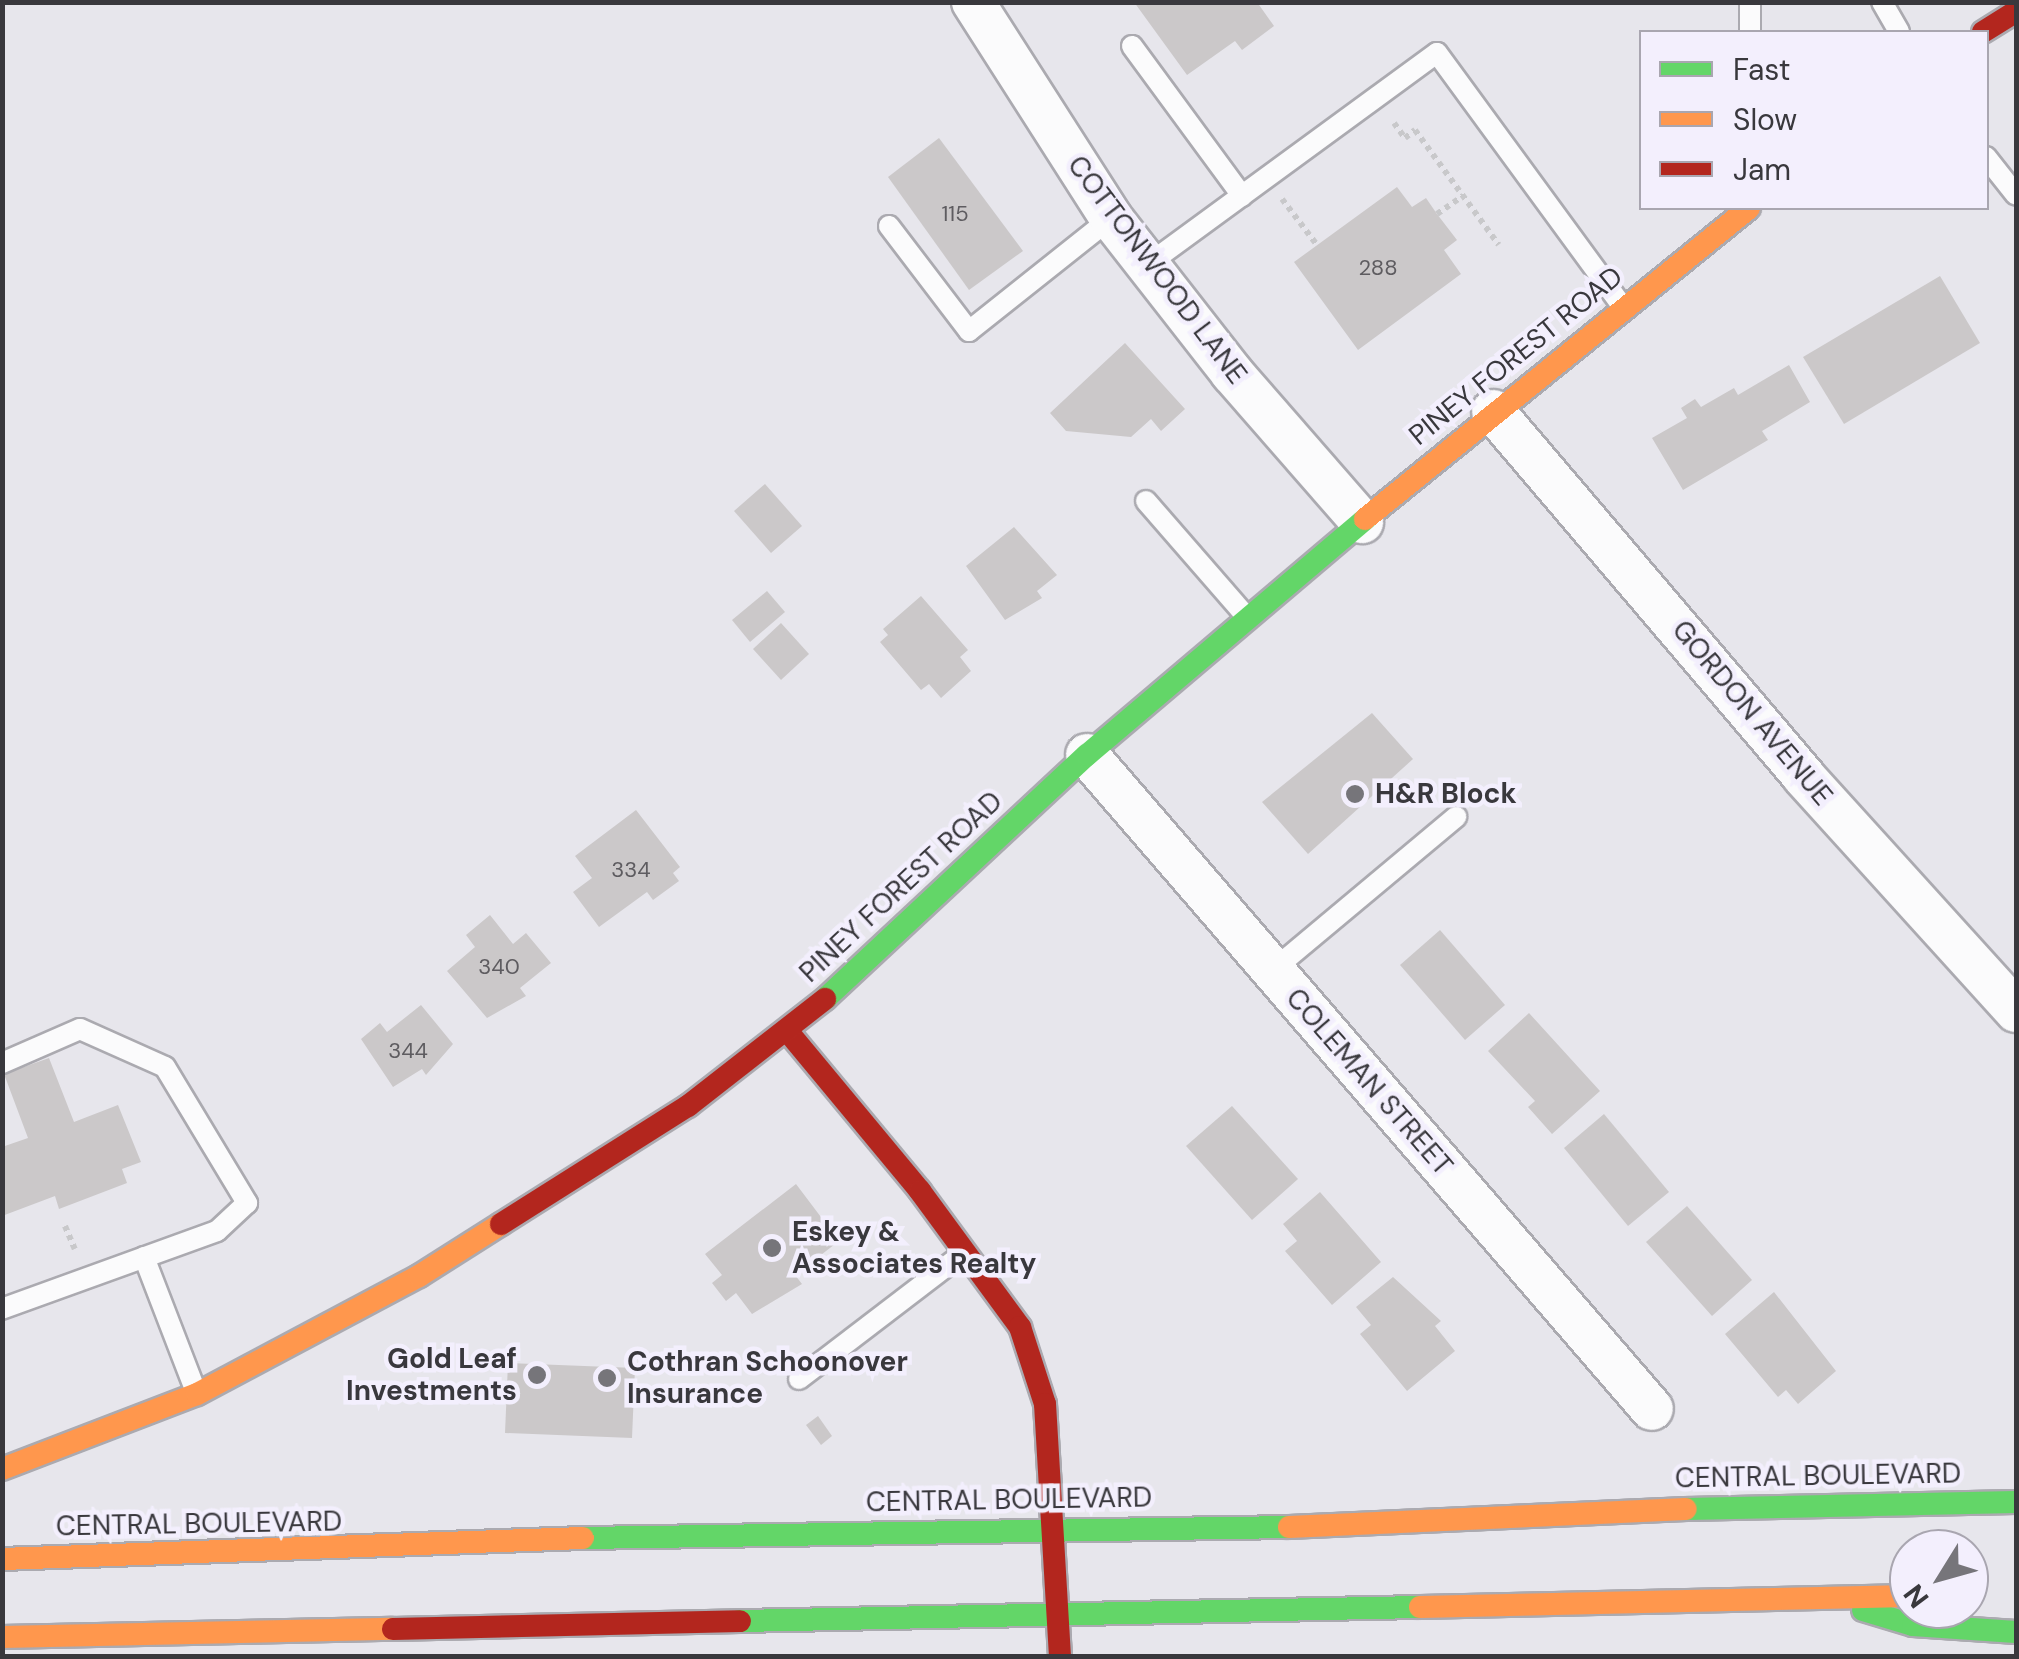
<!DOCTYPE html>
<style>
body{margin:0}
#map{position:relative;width:2019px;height:1659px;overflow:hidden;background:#e7e6ec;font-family:"DM Sans",sans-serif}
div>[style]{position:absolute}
.building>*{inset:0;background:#cbc8c9}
.path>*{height:6px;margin-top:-3px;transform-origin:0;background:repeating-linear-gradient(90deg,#c8c8ca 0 5px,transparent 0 10px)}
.roads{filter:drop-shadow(2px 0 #abaab0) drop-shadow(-2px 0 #abaab0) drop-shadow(0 2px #abaab0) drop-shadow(0 -2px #abaab0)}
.lane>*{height:20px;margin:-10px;padding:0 10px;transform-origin:10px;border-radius:10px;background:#fbfbfc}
.street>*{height:42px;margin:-21px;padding:0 21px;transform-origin:21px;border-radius:21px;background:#fbfbfc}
.fast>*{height:22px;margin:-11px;padding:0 11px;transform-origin:11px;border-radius:11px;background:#63d668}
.slow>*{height:22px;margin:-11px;padding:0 11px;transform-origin:11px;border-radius:11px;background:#ff974d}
.jam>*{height:22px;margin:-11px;padding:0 11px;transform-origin:11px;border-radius:11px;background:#b3261e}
.dots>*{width:28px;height:28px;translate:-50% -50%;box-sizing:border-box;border:5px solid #f3effd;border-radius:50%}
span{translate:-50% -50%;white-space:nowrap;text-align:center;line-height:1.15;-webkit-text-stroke:9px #f3effd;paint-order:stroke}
.number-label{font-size:22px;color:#5e5c60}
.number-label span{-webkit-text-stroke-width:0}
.street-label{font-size:28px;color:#39383d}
.poi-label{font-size:28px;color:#39383d;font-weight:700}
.left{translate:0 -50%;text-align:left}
.right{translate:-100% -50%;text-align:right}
.frame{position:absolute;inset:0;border:5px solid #39383d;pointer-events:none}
.legend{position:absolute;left:1639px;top:30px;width:350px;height:180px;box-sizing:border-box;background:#f3effd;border:2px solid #a9a6b0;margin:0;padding:12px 18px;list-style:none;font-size:30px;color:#39383d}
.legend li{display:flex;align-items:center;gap:20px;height:50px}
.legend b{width:50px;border:2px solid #a9a6b0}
.north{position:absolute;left:1889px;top:1529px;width:100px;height:100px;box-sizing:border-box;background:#f3effd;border:2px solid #a9a6b0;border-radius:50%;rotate:233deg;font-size:28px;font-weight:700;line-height:40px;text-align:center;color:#39383d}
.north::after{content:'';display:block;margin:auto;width:35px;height:45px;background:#76757a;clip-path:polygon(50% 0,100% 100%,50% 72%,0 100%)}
</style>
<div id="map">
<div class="building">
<div style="clip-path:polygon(1134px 2px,1257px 2px,1274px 26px,1242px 50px,1235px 41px,1187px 75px)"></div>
<div style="clip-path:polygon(939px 138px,1023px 251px,969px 290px,888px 177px)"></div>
<div style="clip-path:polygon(1397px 187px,1412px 207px,1426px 198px,1437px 214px,1457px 240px,1444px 250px,1461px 274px,1358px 350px,1294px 262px)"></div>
<div style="clip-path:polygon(1940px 276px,1980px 343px,1844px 424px,1803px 357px)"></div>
<div style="clip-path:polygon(1125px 343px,1185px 409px,1161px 431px,1151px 419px,1131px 437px,1066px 431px,1050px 413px)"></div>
<div style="clip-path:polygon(1789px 365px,1810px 402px,1762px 431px,1768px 440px,1683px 490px,1652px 438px,1687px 418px,1681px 408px,1695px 399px,1701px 407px,1734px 388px,1738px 395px)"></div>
<div style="clip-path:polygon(765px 484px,802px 526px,771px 553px,734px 511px)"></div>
<div style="clip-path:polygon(1014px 527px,1057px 575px,1037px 591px,1042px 598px,1005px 620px,966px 566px)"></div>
<div style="clip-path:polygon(767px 591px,785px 612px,750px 642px,732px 620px)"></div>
<div style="clip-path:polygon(921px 596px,968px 650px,960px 657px,971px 671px,941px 698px,929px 684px,921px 690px,880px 642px,888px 635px,883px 629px)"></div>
<div style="clip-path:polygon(781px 623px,809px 654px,781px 680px,753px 649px)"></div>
<div style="clip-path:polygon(1372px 713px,1413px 759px,1308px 854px,1262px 802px)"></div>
<div style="clip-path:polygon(636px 810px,680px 867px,673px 873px,679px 881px,653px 900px,647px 892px,599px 927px,573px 892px,592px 878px,575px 856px)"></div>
<div style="clip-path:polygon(490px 915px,513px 944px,526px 933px,551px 963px,520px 988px,526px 996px,487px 1018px,447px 971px,475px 947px,466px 935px)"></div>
<div style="clip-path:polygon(1440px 930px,1505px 1005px,1465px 1040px,1400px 965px)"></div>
<div style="clip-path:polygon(421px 1005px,453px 1044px,426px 1075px,422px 1069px,393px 1087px,361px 1039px,380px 1023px,387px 1032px)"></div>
<div style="clip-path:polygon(1529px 1013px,1600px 1091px,1552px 1134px,1528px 1107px,1535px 1101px,1488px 1051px)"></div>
<div style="clip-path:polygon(49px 1058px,74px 1122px,118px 1105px,141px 1162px,122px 1169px,127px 1183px,59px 1209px,55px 1196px,2px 1216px,2px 1147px,28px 1138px,4px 1074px)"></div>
<div style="clip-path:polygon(1232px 1106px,1298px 1179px,1252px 1220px,1186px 1146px)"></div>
<div style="clip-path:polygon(1604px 1114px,1669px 1192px,1628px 1226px,1564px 1148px)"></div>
<div style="clip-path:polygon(796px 1184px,839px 1241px,795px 1275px,802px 1284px,752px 1314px,736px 1293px,726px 1301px,712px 1283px,722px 1275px,705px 1254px)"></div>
<div style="clip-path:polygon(1320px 1192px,1381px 1262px,1332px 1305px,1285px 1251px,1297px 1241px,1283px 1224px)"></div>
<div style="clip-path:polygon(1687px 1206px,1752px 1280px,1712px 1316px,1646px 1242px)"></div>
<div style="clip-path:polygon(1393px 1277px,1441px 1321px,1435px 1326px,1455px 1351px,1407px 1391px,1360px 1334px,1371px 1325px,1356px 1307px)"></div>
<div style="clip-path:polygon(1774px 1292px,1836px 1371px,1798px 1404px,1786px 1390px,1778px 1397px,1725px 1334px)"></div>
<div style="clip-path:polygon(508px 1363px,635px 1368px,632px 1438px,505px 1433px)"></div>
<div style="clip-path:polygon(818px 1416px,832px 1436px,821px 1445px,806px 1425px)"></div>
</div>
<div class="path">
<div style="left:1394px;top:123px;width:19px;rotate:54deg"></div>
<div style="left:1405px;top:138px;width:13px;rotate:-39deg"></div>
<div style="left:1415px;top:130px;width:142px;rotate:53.9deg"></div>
<div style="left:1282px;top:199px;width:58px;rotate:52.7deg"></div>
<div style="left:1437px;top:214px;width:32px;rotate:-35deg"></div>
<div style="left:65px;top:1226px;width:25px;rotate:67deg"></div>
</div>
<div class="roads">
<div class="lane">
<div style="left:1882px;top:2px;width:34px;rotate:60deg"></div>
<div style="left:1750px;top:32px;width:30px;rotate:-90deg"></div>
<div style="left:1132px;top:46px;width:186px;rotate:53.7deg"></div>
<div style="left:1986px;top:157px;width:48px;rotate:51.7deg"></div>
<div style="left:889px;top:226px;width:132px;rotate:52.7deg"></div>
<div style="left:969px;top:331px;width:181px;rotate:-38.5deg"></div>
<div style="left:1147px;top:265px;width:359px;rotate:-36.2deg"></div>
<div style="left:1437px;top:53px;width:313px;rotate:53.8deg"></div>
<div style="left:1146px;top:501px;width:154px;rotate:49deg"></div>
<div style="left:1273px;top:970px;width:239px;rotate:-39.9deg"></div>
<div style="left:2px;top:1063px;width:85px;rotate:-23.6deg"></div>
<div style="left:80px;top:1029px;width:93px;rotate:24.1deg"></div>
<div style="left:165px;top:1067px;width:159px;rotate:58.9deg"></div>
<div style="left:247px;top:1203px;width:41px;rotate:137deg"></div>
<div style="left:217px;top:1231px;width:229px;rotate:160.1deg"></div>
<div style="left:144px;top:1257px;width:145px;rotate:68.9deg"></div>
<div style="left:799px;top:1379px;width:208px;rotate:-37.4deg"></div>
</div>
<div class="street">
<div style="left:973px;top:2px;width:256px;rotate:57.4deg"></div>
<div style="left:1111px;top:218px;width:197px;rotate:52deg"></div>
<div style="left:1232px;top:373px;width:198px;rotate:48.9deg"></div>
<div style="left:1493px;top:411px;width:480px;rotate:49.6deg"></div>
<div style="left:1804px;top:777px;width:316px;rotate:47.8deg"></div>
<div style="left:1087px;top:755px;width:864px;rotate:49.18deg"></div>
</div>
<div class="fast">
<div style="left:825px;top:999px;width:358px;rotate:-43deg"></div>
<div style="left:1087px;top:755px;width:365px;rotate:-40.3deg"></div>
<div style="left:1686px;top:1509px;width:330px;rotate:-1.2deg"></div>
<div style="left:583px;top:1538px;width:706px;rotate:-0.89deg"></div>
<div style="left:1863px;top:1610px;width:52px;rotate:16.7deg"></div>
<div style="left:1913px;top:1625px;width:103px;rotate:3.9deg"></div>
<div style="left:740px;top:1621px;width:680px;rotate:-1.18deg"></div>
</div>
<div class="slow">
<div style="left:1365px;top:519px;width:494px;rotate:-39deg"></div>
<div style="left:2px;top:1469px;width:209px;rotate:-21deg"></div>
<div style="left:197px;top:1394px;width:251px;rotate:-28deg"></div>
<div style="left:419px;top:1276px;width:97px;rotate:-32.4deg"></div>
<div style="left:1289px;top:1527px;width:397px;rotate:-2.6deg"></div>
<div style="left:2px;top:1559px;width:581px;rotate:-2.07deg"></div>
<div style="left:1420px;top:1607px;width:489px;rotate:-1.3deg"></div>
<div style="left:2px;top:1637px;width:391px;rotate:-1.2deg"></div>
</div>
<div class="jam">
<div style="left:1983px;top:32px;width:39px;rotate:-32deg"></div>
<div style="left:789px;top:1033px;width:205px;rotate:50.3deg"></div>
<div style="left:920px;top:1191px;width:169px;rotate:53.7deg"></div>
<div style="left:1020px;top:1327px;width:81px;rotate:72deg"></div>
<div style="left:1045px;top:1404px;width:252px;rotate:86.6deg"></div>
<div style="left:501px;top:1224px;width:221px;rotate:-32.3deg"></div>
<div style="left:688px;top:1106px;width:174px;rotate:-38deg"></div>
<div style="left:393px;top:1629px;width:347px;rotate:-1.3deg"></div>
</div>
</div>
<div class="dots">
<div style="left:1355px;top:794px;background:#76757a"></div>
<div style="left:772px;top:1248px;background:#76757a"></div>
<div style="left:537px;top:1375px;background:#76757a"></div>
<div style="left:607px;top:1378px;background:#76757a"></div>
</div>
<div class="number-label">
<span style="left:955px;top:214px">115</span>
<span style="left:1378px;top:268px">288</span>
<span style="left:631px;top:870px">334</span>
<span style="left:499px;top:967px">340</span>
<span style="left:408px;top:1051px">344</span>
</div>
<div class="street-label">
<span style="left:1157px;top:270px;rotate:53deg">COTTONWOOD LANE</span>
<span style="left:1516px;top:356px;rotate:-39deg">PINEY FOREST ROAD</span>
<span style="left:1752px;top:713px;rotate:50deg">GORDON AVENUE</span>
<span style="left:901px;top:887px;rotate:-43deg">PINEY FOREST ROAD</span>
<span style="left:1369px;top:1082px;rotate:49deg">COLEMAN STREET</span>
<span style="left:1818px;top:1476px;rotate:-1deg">CENTRAL BOULEVARD</span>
<span style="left:1009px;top:1500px;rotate:-1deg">CENTRAL BOULEVARD</span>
<span style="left:199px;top:1524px;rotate:-1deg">CENTRAL BOULEVARD</span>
</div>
<div class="poi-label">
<span class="left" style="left:1375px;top:794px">H&amp;R Block</span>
<span class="left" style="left:792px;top:1248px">Eskey &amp;<br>Associates Realty</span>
<span class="right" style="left:517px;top:1375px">Gold Leaf<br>Investments</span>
<span class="left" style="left:627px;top:1378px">Cothran Schoonover<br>Insurance</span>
</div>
<div class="frame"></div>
<ul class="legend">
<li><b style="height:12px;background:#63d668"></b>Fast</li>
<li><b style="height:12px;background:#ff974d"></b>Slow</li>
<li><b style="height:12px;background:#b3261e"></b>Jam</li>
</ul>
<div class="north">N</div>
</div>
